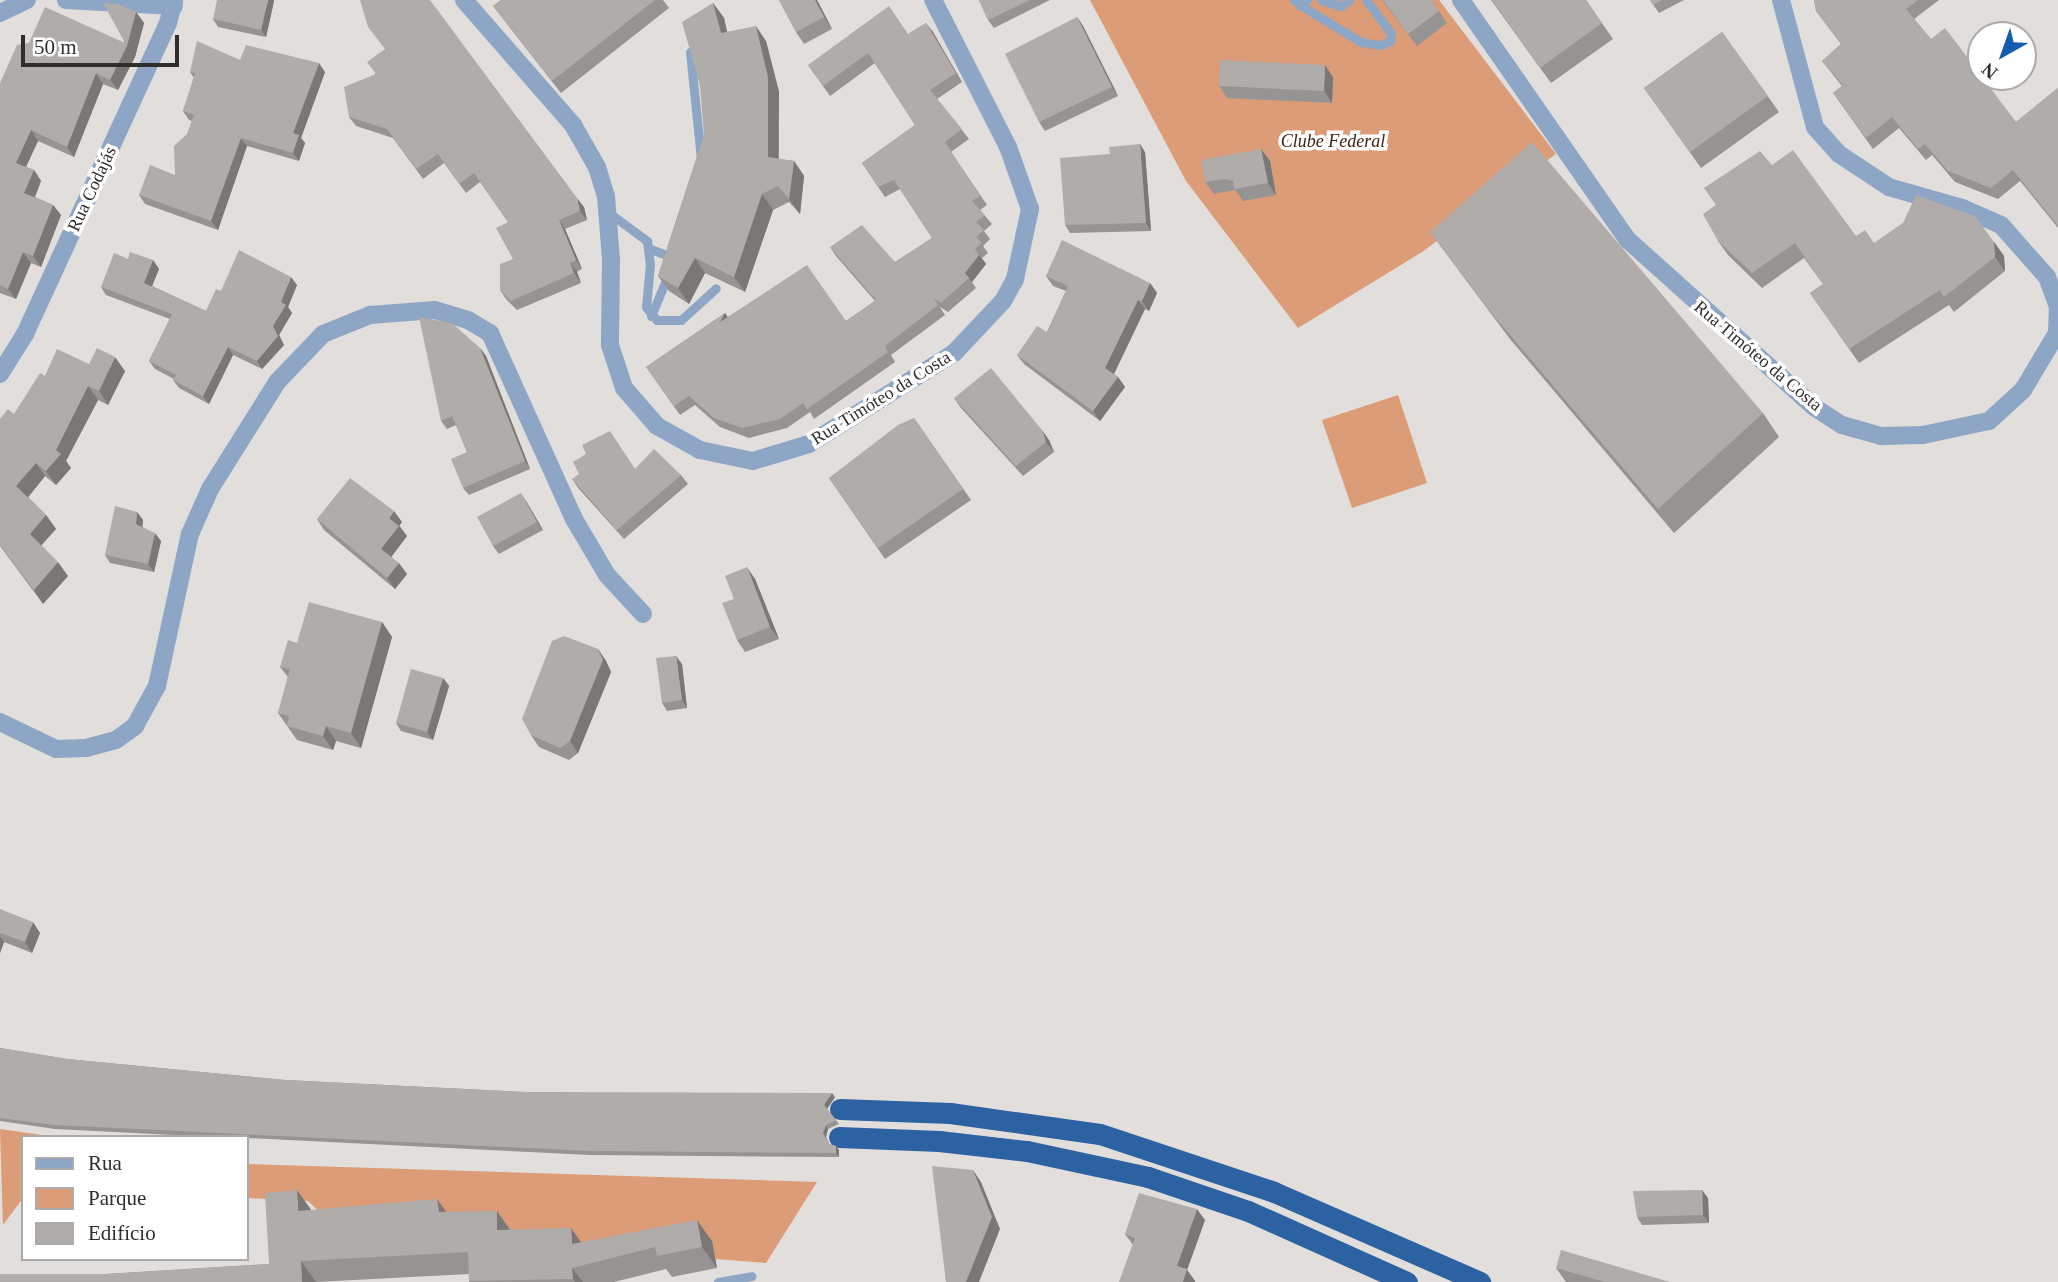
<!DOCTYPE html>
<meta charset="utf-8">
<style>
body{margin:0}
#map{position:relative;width:2058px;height:1282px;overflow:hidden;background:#e2dedc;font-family:Georgia,serif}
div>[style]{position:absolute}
.green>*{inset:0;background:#db9c77}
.lane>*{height:9px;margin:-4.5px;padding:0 4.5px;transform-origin:4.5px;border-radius:4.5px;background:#8da6c5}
.street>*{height:18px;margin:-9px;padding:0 9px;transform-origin:9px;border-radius:9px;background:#8da6c5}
.highway>*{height:21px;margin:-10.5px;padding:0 10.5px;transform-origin:10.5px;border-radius:10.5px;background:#2c61a2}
.wall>*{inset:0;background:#969492}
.shaded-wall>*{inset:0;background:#7a7877}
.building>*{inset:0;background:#afacaa}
span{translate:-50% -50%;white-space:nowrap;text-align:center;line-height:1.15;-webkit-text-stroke:7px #fff;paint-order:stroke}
.park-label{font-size:18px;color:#43220d;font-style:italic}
.street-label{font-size:18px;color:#302e2d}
.legend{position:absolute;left:21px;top:1135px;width:228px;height:126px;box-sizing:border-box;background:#fff;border:2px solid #acabab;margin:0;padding:9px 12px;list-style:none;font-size:21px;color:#302e2d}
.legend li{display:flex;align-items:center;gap:14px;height:35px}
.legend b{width:35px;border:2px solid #acabab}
.north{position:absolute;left:1967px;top:21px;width:70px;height:70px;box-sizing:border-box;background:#fff;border:2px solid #acabab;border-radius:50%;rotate:220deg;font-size:19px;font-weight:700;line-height:28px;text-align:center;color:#302e2d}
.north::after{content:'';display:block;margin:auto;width:24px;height:32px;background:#165cac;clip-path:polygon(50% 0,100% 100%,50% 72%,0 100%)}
.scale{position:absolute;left:21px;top:35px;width:158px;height:32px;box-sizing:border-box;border:4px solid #302e2d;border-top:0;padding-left:9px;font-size:21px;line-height:24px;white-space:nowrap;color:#302e2d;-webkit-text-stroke:5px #fff;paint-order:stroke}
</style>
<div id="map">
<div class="green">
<div style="clip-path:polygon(1090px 0,1439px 0,1556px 154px,1422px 252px,1298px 328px,1186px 181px)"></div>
<div style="clip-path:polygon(1398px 395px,1427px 483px,1352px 508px,1322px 420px)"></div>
<div style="clip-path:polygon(0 1129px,56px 1137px,23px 1137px,23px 1198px,3px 1225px)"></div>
<div style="clip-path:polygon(247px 1164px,817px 1182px,766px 1263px,586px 1249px,328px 1220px,308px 1201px,247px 1198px)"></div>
</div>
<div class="lane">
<div style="left:1294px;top:0;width:8px;rotate:40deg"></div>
<div style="left:1300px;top:5px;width:9px;rotate:-36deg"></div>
<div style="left:1321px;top:0;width:21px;rotate:17deg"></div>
<div style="left:1341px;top:6px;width:10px;rotate:-37deg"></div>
<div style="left:1300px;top:5px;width:71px;rotate:31.2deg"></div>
<div style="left:1361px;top:42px;width:20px;rotate:9deg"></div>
<div style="left:1381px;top:45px;width:10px;rotate:-24deg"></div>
<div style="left:1390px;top:41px;width:8px;rotate:-83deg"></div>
<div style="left:1391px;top:33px;width:41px;rotate:-127.1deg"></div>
<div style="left:690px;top:52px;width:107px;rotate:84.1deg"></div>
<div style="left:608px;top:212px;width:49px;rotate:36.6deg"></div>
<div style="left:647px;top:241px;width:23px;rotate:83deg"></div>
<div style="left:650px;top:264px;width:43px;rotate:95.3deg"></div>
<div style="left:646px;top:307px;width:17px;rotate:50deg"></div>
<div style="left:657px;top:320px;width:24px"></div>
<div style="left:681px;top:320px;width:47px;rotate:-42.4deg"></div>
<div style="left:648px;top:248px;width:28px;rotate:21deg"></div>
<div style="left:651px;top:316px;width:44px;rotate:-67.5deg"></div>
<div style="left:718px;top:1282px;width:34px;rotate:-10deg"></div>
</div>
<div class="street">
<div style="left:66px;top:0;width:108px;rotate:3.2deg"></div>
<div style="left:464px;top:0;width:166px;rotate:48.9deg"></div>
<div style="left:573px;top:125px;width:48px;rotate:60.3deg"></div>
<div style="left:597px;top:167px;width:30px;rotate:73deg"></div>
<div style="left:606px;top:196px;width:63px;rotate:85.5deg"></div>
<div style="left:611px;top:259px;width:86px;rotate:90.7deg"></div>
<div style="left:610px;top:345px;width:45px;rotate:72deg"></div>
<div style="left:624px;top:388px;width:50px;rotate:49deg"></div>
<div style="left:657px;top:426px;width:49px;rotate:29.2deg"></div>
<div style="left:700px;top:450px;width:54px;rotate:11.7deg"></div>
<div style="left:753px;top:461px;width:59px;rotate:-16.9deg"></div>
<div style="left:809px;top:444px;width:171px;rotate:-32.1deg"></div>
<div style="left:954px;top:353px;width:71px;rotate:-46.7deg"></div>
<div style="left:1003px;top:301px;width:25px;rotate:-61deg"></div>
<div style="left:1015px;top:279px;width:72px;rotate:-77.9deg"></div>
<div style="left:1030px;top:209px;width:66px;rotate:-109.5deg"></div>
<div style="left:1008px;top:147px;width:165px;rotate:-117deg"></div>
<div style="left:1461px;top:0;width:292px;rotate:55.2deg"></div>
<div style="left:1628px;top:240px;width:250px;rotate:41.9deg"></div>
<div style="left:1814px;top:407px;width:33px;rotate:33deg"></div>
<div style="left:1842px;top:425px;width:41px;rotate:15.8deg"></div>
<div style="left:1881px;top:436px;width:42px;rotate:-1.4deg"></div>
<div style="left:1923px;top:435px;width:67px;rotate:-12deg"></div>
<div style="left:1989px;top:421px;width:46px;rotate:-42.4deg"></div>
<div style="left:2023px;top:390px;width:66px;rotate:-59.2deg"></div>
<div style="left:2057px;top:333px;width:26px;rotate:-88deg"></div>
<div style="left:2058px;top:307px;width:32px;rotate:-110deg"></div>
<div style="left:2047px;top:277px;width:69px;rotate:-131.5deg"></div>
<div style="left:2001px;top:225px;width:43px;rotate:-156.4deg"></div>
<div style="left:1962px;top:208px;width:76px;rotate:-164deg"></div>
<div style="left:1889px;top:187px;width:60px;rotate:-146.6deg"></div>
<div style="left:1839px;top:154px;width:36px;rotate:-132deg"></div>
<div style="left:1815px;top:127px;width:131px;rotate:-105deg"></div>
<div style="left:0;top:13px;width:30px;rotate:-26deg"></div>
<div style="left:0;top:374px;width:47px;rotate:-58deg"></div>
<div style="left:25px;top:334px;width:342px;rotate:-65.3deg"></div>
<div style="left:168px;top:23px;width:24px;rotate:-75deg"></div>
<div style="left:0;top:722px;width:62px;rotate:25.7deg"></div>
<div style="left:56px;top:749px;width:30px;rotate:-2deg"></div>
<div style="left:86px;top:748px;width:31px;rotate:-15deg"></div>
<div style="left:116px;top:740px;width:24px;rotate:-36deg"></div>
<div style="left:135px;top:726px;width:46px;rotate:-61.2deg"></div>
<div style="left:157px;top:686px;width:156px;rotate:-77.8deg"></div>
<div style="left:190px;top:534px;width:49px;rotate:-66deg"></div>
<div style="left:210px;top:489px;width:126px;rotate:-57.9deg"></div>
<div style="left:277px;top:382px;width:66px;rotate:-46.2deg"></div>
<div style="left:323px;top:334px;width:51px;rotate:-22deg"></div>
<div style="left:370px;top:315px;width:65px;rotate:-4.4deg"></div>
<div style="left:435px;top:310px;width:34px;rotate:17deg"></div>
<div style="left:468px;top:320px;width:26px;rotate:31deg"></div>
<div style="left:490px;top:333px;width:204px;rotate:65.7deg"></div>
<div style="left:574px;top:519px;width:65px;rotate:59.5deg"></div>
<div style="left:607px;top:575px;width:53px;rotate:47.3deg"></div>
</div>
<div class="highway">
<div style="left:840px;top:1109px;width:110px;rotate:2.1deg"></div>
<div style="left:950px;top:1113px;width:151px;rotate:8deg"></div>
<div style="left:1100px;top:1134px;width:183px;rotate:18.4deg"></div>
<div style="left:1274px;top:1192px;width:225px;rotate:23.6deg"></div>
<div style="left:839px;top:1137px;width:100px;rotate:2.3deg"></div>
<div style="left:939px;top:1141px;width:89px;rotate:6.5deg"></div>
<div style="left:1027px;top:1151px;width:124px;rotate:12.1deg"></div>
<div style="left:1148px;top:1177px;width:106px;rotate:18.8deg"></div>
<div style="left:1248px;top:1211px;width:174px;rotate:24.1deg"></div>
</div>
<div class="wall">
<div style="clip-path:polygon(501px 0,663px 0,669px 8px,561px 93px,493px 6px)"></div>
<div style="clip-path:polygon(779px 0,817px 0,832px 29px,804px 44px,796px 32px)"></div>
<div style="clip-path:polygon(979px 0,1050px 0,994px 28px,988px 20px)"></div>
<div style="clip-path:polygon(1382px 0,1431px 0,1447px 23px,1417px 46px)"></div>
<div style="clip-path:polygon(1491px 0,1586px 0,1613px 39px,1551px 83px)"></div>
<div style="clip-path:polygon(1650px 0,1684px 0,1659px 13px)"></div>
<div style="clip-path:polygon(1814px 0,1939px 0,1914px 19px,1931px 39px,2016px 122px,2058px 88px,2058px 228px,2020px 181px,1998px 199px,1955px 182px,1932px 155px,1926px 160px,1899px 128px,1873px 149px,1833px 93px,1842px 86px,1822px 61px,1841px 44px,1816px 11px)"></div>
<div style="clip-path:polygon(274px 1px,266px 37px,218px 27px,213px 19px)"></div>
<div style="clip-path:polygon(713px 3px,724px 18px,727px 32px,766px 41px,779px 92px,779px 159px,794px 161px,804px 176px,800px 214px,789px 202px,773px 210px,745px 292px,705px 273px,689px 304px,669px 291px,658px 276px,704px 135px)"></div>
<div style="clip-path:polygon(136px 12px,144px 23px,135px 57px,118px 90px,103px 84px,74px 157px,38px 141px,26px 167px,34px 170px,41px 181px,35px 197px,53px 205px,61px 215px,41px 267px,31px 263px,16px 299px,0 293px,0 83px,125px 43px)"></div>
<div style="clip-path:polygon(1077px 17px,1083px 26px,1118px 96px,1045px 131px,1039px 122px)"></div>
<div style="clip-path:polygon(926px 23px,962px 82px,937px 99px,969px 139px,951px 152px,987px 205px,980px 210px,992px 224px,984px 231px,990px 239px,983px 246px,988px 253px,982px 258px,986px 264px,972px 282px,976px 288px,948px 312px,940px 307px,945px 315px,891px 355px,895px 362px,814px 419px,810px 412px,787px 428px,749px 438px,720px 427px,695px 405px,680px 415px,646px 367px,725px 313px,728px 318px,846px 321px,875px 301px,836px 256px,830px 247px,895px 262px,932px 238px,900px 189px,885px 197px,862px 163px,915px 125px,875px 63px,830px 96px,808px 65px,908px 34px)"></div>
<div style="clip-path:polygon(1722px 32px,1779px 112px,1701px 168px,1644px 88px)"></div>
<div style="clip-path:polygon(385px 50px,584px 207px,587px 220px,565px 229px,582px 269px,577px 272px,581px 283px,517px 310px,506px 299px,500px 290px,513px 259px,508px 222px,480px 182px,466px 193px,444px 163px,423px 179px,393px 138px,356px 126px,349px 117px,375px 74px)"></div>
<div style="clip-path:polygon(240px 60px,325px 72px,301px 138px,305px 143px,299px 161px,247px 146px,218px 230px,145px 204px,139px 195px,175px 175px,192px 121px,189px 120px,183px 111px,194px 78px,190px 72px)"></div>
<div style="clip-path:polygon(1333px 77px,1332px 103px,1227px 98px,1219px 86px)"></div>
<div style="clip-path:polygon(1261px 149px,1270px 161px,1276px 195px,1243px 201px,1236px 191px,1234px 190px,1214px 194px,1205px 182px)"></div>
<div style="clip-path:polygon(1145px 152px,1151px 231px,1070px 233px,1065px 225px)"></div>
<div style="clip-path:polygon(1772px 165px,1856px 236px,1874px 243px,1994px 242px,2004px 256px,2005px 271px,1954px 312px,1949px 305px,1859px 363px,1810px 293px,1823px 284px,1804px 258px,1762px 288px,1728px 255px,1718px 241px)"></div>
<div style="clip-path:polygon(1430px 232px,1763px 413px,1779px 437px,1674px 533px,1510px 339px)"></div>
<div style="clip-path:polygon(128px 259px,153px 260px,159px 269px,152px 286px,206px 311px,221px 291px,297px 285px,288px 307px,292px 313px,279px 335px,284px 345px,262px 369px,233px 355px,209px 404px,179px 388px,173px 380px,174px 379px,155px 369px,149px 361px,170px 319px,106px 295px,101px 287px)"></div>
<div style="clip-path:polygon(1046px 276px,1150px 283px,1157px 293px,1149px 311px,1145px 309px,1114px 374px,1118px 377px,1125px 387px,1100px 421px,1024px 364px,1017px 355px,1047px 332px,1066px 291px,1053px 286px)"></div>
<div style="clip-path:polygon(480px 348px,486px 356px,530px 469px,469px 495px,463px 488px,467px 452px,456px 425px,447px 429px,441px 421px)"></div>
<div style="clip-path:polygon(89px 364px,125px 371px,108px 405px,98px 400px,66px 461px,71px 468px,56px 485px,45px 476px,28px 497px,46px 515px,56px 529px,41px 545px,68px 576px,43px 604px,0 546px,0 419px,14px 414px,45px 376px)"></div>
<div style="clip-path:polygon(954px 398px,1049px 440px,1054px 452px,1023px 476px,961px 408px)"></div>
<div style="clip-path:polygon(914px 418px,971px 500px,885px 559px,829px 478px)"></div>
<div style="clip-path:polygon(635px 469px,681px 475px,688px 484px,624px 539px,579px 489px,572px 479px)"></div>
<div style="clip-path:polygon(526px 501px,543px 530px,499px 554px,493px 546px)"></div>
<div style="clip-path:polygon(137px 512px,143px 520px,142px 527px,161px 541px,154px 572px,110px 563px,105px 555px)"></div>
<div style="clip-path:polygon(317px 519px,402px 522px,399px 525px,407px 536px,391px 557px,407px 574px,395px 589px,324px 530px)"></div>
<div style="clip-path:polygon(755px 579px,779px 639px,745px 652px,737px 640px,734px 599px)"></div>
<div style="clip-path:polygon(382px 622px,392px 637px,361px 748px,336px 741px,333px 750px,297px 740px,278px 713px,288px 677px,280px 667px,297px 643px)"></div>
<div style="clip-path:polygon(598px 649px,606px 661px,611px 672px,578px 753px,569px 760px,539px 747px,531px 735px)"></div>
<div style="clip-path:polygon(682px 664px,687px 708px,667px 711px,662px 703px)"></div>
<div style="clip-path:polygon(443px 678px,449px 686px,433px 740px,401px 731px,396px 723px)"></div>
<div style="clip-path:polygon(0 909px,40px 933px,32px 953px,4px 942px,0 953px)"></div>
<div style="clip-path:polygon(0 1048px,67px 1059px,285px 1080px,525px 1092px,835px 1097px,827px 1109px,839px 1124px,828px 1129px,826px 1137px,829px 1144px,836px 1146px,839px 1150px,839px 1157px,591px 1155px,247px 1138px,247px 1137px,213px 1137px,55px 1129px,0 1121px)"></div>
<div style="clip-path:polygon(1708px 1198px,1709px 1223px,1642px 1225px,1637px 1217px)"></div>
<div style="clip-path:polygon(311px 1210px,447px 1212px,497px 1211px,510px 1229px,581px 1242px,712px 1241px,717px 1268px,672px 1277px,666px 1269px,614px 1282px,469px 1282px,469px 1274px,316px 1282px,106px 1274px,269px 1264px)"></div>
<div style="clip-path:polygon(1205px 1220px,1187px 1270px,1195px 1281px,1133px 1245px,1125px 1234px)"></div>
<div style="clip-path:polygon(1556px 1268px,1670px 1282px,1566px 1282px)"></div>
</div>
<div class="shaded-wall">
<div style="clip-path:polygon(268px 0,274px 0,274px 1px,266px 37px,261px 30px)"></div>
<div style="clip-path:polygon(815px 0,817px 0,832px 29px,824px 17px)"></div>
<div style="clip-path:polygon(713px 3px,724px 18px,731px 49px,721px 33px)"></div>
<div style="clip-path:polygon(136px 12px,144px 23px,135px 57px,118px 90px,110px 80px)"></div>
<div style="clip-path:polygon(1077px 17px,1083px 26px,1118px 96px,1112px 87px)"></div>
<div style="clip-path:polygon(926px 23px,933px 32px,962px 82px,956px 73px)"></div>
<div style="clip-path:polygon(756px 26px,766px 41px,779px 92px,778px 172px,768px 157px)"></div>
<div style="clip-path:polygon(319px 63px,325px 72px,301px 138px,305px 143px,299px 161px,293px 153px,293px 133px)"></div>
<div style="clip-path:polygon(1325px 65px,1333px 77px,1332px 103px,1324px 91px)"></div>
<div style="clip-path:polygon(96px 73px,103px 84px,74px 157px,67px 147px)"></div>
<div style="clip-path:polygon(31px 130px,38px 141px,23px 173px,16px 163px)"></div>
<div style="clip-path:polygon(241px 138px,247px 146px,218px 230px,211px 221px)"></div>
<div style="clip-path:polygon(1140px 144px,1145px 152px,1151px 231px,1146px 223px)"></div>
<div style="clip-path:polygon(1261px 149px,1270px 161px,1276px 195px,1268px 183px)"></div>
<div style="clip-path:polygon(794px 161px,804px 176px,800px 214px,789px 199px)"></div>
<div style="clip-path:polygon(34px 170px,41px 181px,32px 204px,24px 193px)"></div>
<div style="clip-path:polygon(762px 194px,773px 210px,745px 292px,734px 277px)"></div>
<div style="clip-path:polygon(577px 198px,584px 207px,587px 220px,580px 211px)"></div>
<div style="clip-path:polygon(53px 205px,61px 215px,41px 267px,33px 256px)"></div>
<div style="clip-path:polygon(559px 220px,565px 229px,582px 269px,576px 260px)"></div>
<div style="clip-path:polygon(1994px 242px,2004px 256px,2005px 271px,1995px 257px)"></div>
<div style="clip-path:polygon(23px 252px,31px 263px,16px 299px,8px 289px)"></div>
<div style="clip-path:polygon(979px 255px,986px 264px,972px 282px,965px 273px)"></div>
<div style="clip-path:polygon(695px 258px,705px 273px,689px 304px,678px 288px)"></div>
<div style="clip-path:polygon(153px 260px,159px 269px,150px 291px,144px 283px)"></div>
<div style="clip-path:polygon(570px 263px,577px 272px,581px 283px,574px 273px)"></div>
<div style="clip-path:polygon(291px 277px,297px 285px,288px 307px,292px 313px,279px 335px,284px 345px,262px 369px,257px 361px,273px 326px,281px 302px)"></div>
<div style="clip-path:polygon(1150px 283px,1157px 293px,1149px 311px,1142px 301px)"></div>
<div style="clip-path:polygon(1138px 300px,1145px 309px,1112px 378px,1105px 368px)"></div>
<div style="clip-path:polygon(725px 313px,731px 322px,720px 322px)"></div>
<div style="clip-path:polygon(228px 347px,233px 355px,209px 404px,203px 396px)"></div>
<div style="clip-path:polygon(480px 348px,486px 356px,530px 469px,525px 461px)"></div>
<div style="clip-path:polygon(115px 357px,125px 371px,108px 405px,99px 391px)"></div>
<div style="clip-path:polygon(1118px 377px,1125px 387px,1100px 421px,1093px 411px)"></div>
<div style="clip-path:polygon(88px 386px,98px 400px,66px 461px,71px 468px,56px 485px,46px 471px,56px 450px)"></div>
<div style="clip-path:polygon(1042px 430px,1049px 440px,1054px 452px,1046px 442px)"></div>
<div style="clip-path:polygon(36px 463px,45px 476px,26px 500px,16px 486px)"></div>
<div style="clip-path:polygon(521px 493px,526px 501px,543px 530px,537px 522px)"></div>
<div style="clip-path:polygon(394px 511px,402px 522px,397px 529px,389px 518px)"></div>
<div style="clip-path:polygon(137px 512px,143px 520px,142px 532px,136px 524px)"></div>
<div style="clip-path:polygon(46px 515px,56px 529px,39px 548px,30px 534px)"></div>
<div style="clip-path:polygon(399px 526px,407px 536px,389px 560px,381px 549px)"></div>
<div style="clip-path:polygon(155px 533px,161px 541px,154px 572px,148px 564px)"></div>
<div style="clip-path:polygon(58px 562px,68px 576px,43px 604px,34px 590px)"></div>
<div style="clip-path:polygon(399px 563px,407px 574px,395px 589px,387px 578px)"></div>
<div style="clip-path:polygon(747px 567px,755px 579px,779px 639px,770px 627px)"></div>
<div style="clip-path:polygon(382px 622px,392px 637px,361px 748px,351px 733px)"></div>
<div style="clip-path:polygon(598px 649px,606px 661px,611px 672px,578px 753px,570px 741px)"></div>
<div style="clip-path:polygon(676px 656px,682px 664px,687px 708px,682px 700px)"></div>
<div style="clip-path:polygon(443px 678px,449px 686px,433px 740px,427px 732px)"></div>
<div style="clip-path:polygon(326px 726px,336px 741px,333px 750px,323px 736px)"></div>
<div style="clip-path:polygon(33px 922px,40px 933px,32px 953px,25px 942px)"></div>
<div style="clip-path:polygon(0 937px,4px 942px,0 953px)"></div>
<div style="clip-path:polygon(832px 1093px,835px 1097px,827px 1109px,824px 1105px)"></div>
<div style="clip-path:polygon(826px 1125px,828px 1129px,826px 1137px,831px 1148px,823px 1133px)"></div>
<div style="clip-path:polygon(836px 1146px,839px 1150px,839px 1157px,836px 1153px)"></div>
<div style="clip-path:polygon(973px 1170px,981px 1182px,1000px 1229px,979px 1282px,966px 1282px)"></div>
<div style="clip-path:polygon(297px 1190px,312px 1211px,298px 1211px)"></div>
<div style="clip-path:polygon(1702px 1190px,1708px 1198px,1709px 1223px,1703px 1215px)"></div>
<div style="clip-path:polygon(437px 1199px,452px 1220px,439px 1212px)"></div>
<div style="clip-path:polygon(1197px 1209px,1205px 1220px,1187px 1270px,1195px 1281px,1195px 1282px,1183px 1282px,1177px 1266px)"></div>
<div style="clip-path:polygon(497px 1211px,511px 1232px,497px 1230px)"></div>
<div style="clip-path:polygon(697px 1220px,712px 1241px,717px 1268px,702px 1247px)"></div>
<div style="clip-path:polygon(571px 1228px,586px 1249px,586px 1265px,572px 1244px)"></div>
<div style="clip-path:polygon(301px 1261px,316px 1282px,302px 1282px)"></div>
<div style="clip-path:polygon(572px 1268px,583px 1282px,575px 1282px,573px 1279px)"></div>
</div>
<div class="building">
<div style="clip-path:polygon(217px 0,268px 0,261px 30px,213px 19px)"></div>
<div style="clip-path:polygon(360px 0,430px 0,577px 198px,580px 211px,559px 220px,576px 260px,570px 263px,574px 273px,511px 301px,500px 290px,500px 264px,513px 259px,496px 228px,508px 222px,474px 173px,459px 184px,438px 154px,416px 169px,387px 129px,349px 117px,344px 87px,376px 74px,367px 62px,385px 49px,368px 27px)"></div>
<div style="clip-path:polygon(501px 0,655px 0,552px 81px,493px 6px)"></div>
<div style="clip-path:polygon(779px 0,815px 0,824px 17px,796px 32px)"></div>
<div style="clip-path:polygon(979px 0,1030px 0,988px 20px)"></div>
<div style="clip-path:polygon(1383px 0,1431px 0,1439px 11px,1408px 34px)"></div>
<div style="clip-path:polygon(1492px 0,1586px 0,1602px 23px,1540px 68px)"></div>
<div style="clip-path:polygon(1650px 0,1662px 0,1653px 5px)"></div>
<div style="clip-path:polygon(1814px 0,1918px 0,1906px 9px,1931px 39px,1945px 28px,1981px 75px,1981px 77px,1982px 77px,2016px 122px,2058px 88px,2058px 226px,2013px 170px,1991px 188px,1948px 171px,1925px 144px,1918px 149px,1892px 117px,1866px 138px,1833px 93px,1843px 85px,1822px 61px,1841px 44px,1816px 11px)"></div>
<div style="clip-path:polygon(103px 3px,118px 4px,136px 12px,127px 46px,110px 80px,96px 73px,67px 147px,31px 130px,16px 163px,34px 170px,24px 193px,53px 205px,33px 256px,23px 252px,8px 289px,0 285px,0 83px,17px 45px,29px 43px,45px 7px,125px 43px)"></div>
<div style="clip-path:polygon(713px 3px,721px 33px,756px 26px,768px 77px,768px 157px,794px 161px,789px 199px,778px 186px,762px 194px,734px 277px,695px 258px,678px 288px,658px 276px,704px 135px,700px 86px,682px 22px)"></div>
<div style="clip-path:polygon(889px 6px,908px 34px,926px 23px,956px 73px,930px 90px,962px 129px,945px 142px,980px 196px,972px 201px,985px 215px,976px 222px,984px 230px,976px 237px,982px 243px,975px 249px,979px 255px,965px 273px,969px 278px,941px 303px,934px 298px,938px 305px,885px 346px,888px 352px,807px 409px,803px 403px,780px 419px,742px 428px,714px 418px,689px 396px,674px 406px,646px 367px,725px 313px,720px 322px,807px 265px,846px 321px,876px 300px,830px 247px,862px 225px,895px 262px,932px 238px,894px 180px,878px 187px,862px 163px,915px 125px,868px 53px,823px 86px,808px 65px)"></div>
<div style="clip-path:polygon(1077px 17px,1112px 87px,1039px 122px,1005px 54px)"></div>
<div style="clip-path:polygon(1722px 32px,1768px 96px,1690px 152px,1644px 88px)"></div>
<div style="clip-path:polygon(197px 41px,240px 60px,246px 45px,319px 63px,293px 133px,299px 135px,293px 153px,241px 138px,211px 221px,139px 195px,150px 165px,175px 175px,174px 146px,187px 134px,194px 115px,183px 111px,195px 73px,190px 72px)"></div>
<div style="clip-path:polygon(1220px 60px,1325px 65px,1324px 91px,1219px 86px)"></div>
<div style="clip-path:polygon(1532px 142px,1763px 413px,1658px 509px,1493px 315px,1430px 232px)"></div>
<div style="clip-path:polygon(1140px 144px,1146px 223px,1065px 225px,1060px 158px,1110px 154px,1109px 147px)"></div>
<div style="clip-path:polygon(1261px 149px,1268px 183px,1234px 189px,1233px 181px,1225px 179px,1205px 182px,1201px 160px)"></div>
<div style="clip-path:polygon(1793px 150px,1856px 236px,1865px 230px,1874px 243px,1903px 223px,1916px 195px,1975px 216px,1994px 242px,1995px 257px,1944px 297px,1940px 290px,1849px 349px,1810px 293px,1823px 284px,1795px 243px,1752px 273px,1718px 241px,1703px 214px,1716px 205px,1704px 188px,1760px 151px,1772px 165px)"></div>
<div style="clip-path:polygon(1062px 240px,1150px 283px,1142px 301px,1138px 300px,1105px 368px,1118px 377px,1093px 411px,1017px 355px,1037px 326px,1047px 332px,1068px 286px,1046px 276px)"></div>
<div style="clip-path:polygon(239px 250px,291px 277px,281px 302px,286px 305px,273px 326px,278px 336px,257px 361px,228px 347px,203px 396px,173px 380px,176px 375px,149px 361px,172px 314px,101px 287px,114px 253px,128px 259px,130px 252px,153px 260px,144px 283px,206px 311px,216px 289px,221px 291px)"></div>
<div style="clip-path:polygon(419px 317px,452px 323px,480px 348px,525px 461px,463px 488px,451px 459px,467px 452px,452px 416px,441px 421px)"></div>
<div style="clip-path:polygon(97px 348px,115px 357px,99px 391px,88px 386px,56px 450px,61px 454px,46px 471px,36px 463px,16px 486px,46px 515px,30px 534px,58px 562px,34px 590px,0 545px,0 419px,8px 409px,14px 414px,40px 373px,45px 376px,57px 349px,89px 364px)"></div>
<div style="clip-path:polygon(991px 368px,1042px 430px,1046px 442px,1016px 466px,954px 398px)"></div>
<div style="clip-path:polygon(914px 418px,963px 489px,878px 548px,829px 478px,898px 425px)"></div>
<div style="clip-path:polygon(610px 431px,635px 469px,654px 449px,681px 475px,617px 530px,572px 479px,579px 474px,573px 462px,586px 454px,582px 445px)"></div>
<div style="clip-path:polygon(350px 478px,394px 511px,389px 518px,399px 526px,381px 549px,399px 563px,387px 578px,317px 519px)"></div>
<div style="clip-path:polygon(521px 493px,537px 522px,493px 546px,477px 517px)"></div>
<div style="clip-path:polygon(115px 506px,137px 512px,136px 524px,155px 533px,148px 564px,105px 555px)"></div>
<div style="clip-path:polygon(747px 567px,770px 627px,737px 640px,722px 603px,734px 599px,725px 576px)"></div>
<div style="clip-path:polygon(309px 602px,382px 622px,351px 733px,326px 726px,323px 736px,287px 726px,289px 716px,278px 713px,290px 669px,280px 667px,288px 640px,297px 643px)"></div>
<div style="clip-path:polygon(564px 636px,598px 649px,603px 660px,570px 741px,560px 748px,531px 735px,522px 719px,552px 641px)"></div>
<div style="clip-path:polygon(676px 656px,682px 700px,662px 703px,656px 658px)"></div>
<div style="clip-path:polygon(411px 669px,443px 678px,427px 732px,396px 723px)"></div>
<div style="clip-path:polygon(0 909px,33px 922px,25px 942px,0 933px)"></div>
<div style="clip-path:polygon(0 1048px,67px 1059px,285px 1080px,525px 1092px,832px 1093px,824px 1105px,836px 1120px,826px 1125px,823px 1133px,829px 1144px,836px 1146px,836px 1153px,589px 1151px,53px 1125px,0 1118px)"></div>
<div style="clip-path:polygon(932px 1166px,973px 1170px,992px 1217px,966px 1282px,946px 1282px)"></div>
<div style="clip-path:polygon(297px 1190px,298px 1211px,437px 1199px,439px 1212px,497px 1211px,497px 1230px,571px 1228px,572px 1244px,697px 1220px,702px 1247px,657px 1256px,655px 1247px,572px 1268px,573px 1279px,469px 1281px,468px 1252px,301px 1261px,302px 1282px,0 1282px,0 1274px,106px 1274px,269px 1264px,265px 1193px)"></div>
<div style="clip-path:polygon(1702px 1190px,1703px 1215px,1637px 1217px,1633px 1191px)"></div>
<div style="clip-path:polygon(1139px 1193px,1197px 1209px,1177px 1266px,1187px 1269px,1183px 1282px,1119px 1282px,1135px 1238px,1125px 1234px)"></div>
<div style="clip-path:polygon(1561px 1250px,1670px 1282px,1605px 1282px,1556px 1268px)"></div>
</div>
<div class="park-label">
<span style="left:1333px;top:141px">Clube Federal</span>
</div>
<div class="street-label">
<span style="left:92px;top:189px;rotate:-65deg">Rua Codajás</span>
<span style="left:1758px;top:356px;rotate:40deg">Rua Timóteo da Costa</span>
<span style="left:881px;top:398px;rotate:-32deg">Rua Timóteo da Costa</span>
</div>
<ul class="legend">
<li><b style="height:9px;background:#8da6c5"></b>Rua</li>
<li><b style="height:19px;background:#db9c77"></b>Parque</li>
<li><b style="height:19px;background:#afacaa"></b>Edifício</li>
</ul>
<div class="north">N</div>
<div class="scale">50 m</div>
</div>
